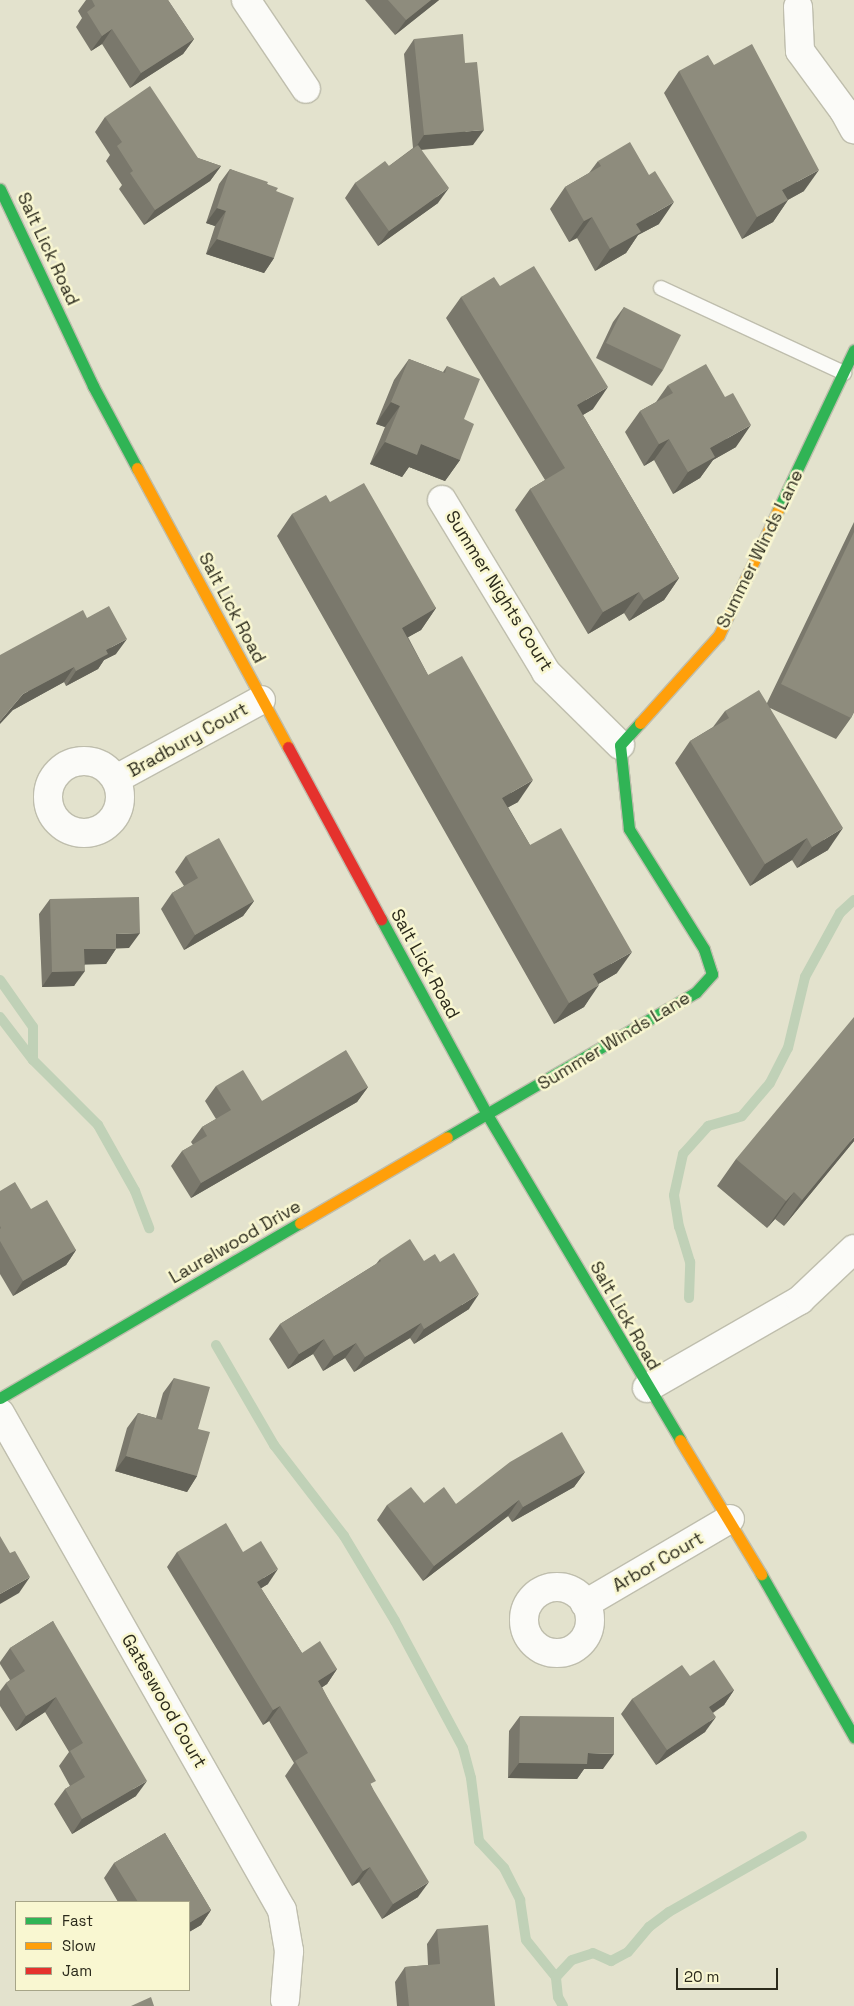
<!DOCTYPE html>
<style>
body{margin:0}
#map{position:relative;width:854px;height:2006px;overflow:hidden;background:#e3e2cd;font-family:"Space Grotesk",sans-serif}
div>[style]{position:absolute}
.stream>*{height:10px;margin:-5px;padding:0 5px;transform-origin:5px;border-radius:5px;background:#c0d1b7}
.roads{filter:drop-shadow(1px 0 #bfbead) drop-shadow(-1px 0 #bfbead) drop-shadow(0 1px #bfbead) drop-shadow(0 -1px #bfbead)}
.lane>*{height:14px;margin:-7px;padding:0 7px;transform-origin:7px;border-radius:7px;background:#fbfbf8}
.street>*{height:28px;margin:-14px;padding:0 14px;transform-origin:14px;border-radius:14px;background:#fbfbf8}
.street>.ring{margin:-14px;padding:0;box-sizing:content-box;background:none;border:28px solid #fbfbf8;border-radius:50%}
.fast>*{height:11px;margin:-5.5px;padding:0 5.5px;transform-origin:5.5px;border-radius:5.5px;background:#30b455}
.slow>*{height:11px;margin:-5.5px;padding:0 5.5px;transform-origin:5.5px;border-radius:5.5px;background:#ff9f0a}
.jam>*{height:11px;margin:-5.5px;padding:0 5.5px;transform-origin:5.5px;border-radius:5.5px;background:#e5322d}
.wall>*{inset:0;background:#7a786c}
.shaded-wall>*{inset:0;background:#636258}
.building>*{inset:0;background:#8e8c7d}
span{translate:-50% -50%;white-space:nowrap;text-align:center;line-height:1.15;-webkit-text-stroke:5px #f9f7d1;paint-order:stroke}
.street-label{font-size:18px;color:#2b2a1b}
.legend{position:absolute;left:15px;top:1901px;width:175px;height:90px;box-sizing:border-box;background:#f9f7d1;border:1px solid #a7a588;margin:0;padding:6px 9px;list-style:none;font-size:15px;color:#2b2a1b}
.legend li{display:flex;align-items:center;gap:10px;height:25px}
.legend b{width:25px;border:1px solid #a7a588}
.scale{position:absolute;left:676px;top:1968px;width:102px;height:22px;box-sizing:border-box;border:2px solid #2b2a1b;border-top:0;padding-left:6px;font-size:15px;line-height:18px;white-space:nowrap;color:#2b2a1b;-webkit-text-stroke:4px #f9f7d1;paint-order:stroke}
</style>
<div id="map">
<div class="stream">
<div style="left:0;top:980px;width:57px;rotate:54.9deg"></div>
<div style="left:33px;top:1027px;width:33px;rotate:90deg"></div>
<div style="left:0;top:1017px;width:54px;rotate:52.5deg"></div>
<div style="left:33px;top:1060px;width:92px;rotate:45deg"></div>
<div style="left:98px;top:1125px;width:76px;rotate:60.7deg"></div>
<div style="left:135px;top:1191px;width:40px;rotate:69deg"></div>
<div style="left:689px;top:1298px;width:36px;rotate:-88deg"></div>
<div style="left:690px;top:1262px;width:37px;rotate:-107deg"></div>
<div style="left:679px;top:1227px;width:32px;rotate:-99deg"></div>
<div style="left:674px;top:1195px;width:42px;rotate:-77.6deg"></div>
<div style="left:683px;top:1154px;width:38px;rotate:-48deg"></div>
<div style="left:708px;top:1126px;width:35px;rotate:-16deg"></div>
<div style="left:742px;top:1116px;width:43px;rotate:-49.7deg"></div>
<div style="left:770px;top:1083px;width:39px;rotate:-63deg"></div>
<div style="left:788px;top:1048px;width:73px;rotate:-76.5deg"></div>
<div style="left:805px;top:977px;width:73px;rotate:-61.3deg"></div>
<div style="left:840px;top:913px;width:19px;rotate:-43deg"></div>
<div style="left:216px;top:1345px;width:116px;rotate:59.9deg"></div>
<div style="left:274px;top:1445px;width:115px;rotate:52.4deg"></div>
<div style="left:344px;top:1536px;width:99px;rotate:59deg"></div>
<div style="left:395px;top:1621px;width:144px;rotate:61.8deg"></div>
<div style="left:463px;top:1748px;width:31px;rotate:75deg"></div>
<div style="left:471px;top:1778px;width:64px;rotate:82.8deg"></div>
<div style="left:479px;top:1841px;width:37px;rotate:47deg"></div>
<div style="left:504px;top:1868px;width:36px;rotate:63deg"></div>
<div style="left:520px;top:1900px;width:40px;rotate:81.5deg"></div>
<div style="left:526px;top:1940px;width:48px;rotate:51deg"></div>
<div style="left:563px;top:2006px;width:10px;rotate:-119deg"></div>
<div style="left:558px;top:1997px;width:20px;rotate:-96deg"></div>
<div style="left:556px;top:1977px;width:23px;rotate:-47deg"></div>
<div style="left:572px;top:1960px;width:22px;rotate:-18deg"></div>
<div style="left:593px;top:1953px;width:20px;rotate:24deg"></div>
<div style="left:611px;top:1961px;width:19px;rotate:-28deg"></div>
<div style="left:628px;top:1952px;width:33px;rotate:-50deg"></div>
<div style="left:649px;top:1927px;width:25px;rotate:-37deg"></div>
<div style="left:669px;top:1912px;width:153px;rotate:-29.7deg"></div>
</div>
<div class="roads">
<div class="lane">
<div style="left:661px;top:288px;width:202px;rotate:24.9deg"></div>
</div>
<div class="street">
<div style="left:246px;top:0;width:107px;rotate:56deg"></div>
<div style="left:798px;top:7px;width:44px;rotate:87.4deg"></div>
<div style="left:800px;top:51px;width:74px;rotate:53.7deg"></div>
<div style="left:844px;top:111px;width:21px;rotate:61deg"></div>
<div style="left:442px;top:500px;width:201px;rotate:58.8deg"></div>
<div style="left:546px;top:672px;width:104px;rotate:44.6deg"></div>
<div class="ring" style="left:48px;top:761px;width:44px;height:44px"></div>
<div style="left:116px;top:779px;width:165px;rotate:-28.6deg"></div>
<div style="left:647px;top:1388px;width:177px;rotate:-29.9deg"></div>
<div style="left:800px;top:1300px;width:74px;rotate:-43.4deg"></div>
<div style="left:0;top:1413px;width:571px;rotate:60.43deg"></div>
<div style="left:282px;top:1910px;width:42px;rotate:80.3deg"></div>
<div style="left:289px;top:1951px;width:49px;rotate:94.7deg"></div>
<div class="ring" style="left:524px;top:1587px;width:38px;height:38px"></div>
<div style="left:585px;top:1604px;width:168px;rotate:-30.4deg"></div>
</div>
<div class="fast">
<div style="left:0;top:189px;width:218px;rotate:64.7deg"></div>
<div style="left:93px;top:386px;width:93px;rotate:61.8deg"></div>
<div style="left:778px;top:510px;width:177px;rotate:-64.6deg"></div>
<div style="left:381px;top:919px;width:224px;rotate:61.5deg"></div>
<div style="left:488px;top:1116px;width:377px;rotate:59.3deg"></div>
<div style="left:447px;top:1137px;width:288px;rotate:-30.2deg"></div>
<div style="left:696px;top:992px;width:24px;rotate:-48deg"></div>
<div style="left:712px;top:974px;width:26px;rotate:-108deg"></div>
<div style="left:704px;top:949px;width:142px;rotate:-122deg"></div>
<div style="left:629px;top:829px;width:84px;rotate:-96.1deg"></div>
<div style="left:620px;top:745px;width:30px;rotate:-48deg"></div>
<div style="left:0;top:1398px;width:347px;rotate:-30.3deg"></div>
<div style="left:761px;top:1574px;width:188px;rotate:60.3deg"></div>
</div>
<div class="slow">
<div style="left:137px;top:468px;width:317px;rotate:61.6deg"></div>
<div style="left:640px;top:723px;width:118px;rotate:-48.1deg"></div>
<div style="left:719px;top:635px;width:138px;rotate:-64.7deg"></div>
<div style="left:300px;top:1223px;width:170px;rotate:-30.3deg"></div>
<div style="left:680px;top:1440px;width:157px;rotate:58.8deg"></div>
</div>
<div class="jam">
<div style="left:288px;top:747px;width:196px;rotate:61.6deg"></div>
</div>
</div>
<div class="wall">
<div style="clip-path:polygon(86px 0,168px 0,194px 39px,183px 54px,130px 88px,102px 44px,91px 51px,76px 27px,82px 18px,78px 11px)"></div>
<div style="clip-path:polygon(365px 0,439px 0,395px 35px)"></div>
<div style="clip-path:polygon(414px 39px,473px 145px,421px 150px,438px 203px,378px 246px,345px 198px,355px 183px,389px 166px,413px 148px,404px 54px)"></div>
<div style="clip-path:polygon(714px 65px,804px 191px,788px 200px,773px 222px,742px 239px,664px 93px,679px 71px)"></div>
<div style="clip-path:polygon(105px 117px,198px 158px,221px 166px,210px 181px,144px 225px,119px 189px,122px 185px,106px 161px,110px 155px,95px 132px)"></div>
<div style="clip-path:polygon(598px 161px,659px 224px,638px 235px,626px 253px,595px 271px,577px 238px,569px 242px,550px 209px,565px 187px,589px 173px)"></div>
<div style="clip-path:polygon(230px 169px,267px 184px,276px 191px,274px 258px,264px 273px,206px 254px,215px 226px,206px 223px,219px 184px)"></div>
<div style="clip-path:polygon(500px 286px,593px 409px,583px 415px,679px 578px,664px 600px,629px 621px,624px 613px,588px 634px,515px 510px,530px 489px,545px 480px,446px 318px,461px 297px)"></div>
<div style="clip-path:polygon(624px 307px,663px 370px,652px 386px,596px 358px,613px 322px)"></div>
<div style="clip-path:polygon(409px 359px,443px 372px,447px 366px,464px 419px,460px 460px,445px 481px,409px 467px,402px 477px,370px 464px,385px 427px,376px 424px,394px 380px)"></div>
<div style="clip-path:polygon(668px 385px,736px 447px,713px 460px,700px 478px,673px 494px,654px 460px,644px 466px,625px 432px,640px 411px,656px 402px)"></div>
<div style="clip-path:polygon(330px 502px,436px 608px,421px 630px,408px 637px,428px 675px,518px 802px,508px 807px,530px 845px,617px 973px,598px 984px,584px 1007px,554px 1024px,277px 536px,292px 514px)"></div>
<div style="clip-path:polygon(854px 522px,854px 712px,851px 718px,836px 739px,770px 708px,828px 850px,797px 868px,792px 860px,750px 886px,675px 763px,690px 741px,713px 727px,725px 711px,767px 703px)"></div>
<div style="clip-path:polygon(87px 618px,116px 654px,104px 660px,98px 669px,66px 686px,64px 682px,13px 710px)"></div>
<div style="clip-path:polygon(186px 856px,254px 901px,243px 916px,184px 950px,161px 909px,172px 893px,184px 886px,175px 872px)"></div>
<div style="clip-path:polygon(50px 899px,129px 948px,116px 948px,106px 964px,85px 964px,74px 986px,42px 987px,39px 914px)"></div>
<div style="clip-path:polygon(216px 1086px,262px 1101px,368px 1087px,357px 1102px,191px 1198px,171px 1166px,182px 1151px,193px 1145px,191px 1142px,202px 1127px,216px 1119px,205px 1101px)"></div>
<div style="clip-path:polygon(854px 1141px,784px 1226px,775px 1219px,767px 1228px,717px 1186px,736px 1159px)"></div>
<div style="clip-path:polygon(0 1191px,76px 1250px,66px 1265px,13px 1296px,0 1274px)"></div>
<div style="clip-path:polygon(380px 1259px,469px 1309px,414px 1344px,410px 1338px,354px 1372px,345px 1358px,323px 1371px,313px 1354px,288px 1369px,269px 1339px,280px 1324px,376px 1264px)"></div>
<div style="clip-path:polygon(174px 1378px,197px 1476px,187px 1492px,115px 1471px,127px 1428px,138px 1413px,156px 1418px,163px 1393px)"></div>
<div style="clip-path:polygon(585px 1472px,574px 1487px,512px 1522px,508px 1516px,423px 1581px,377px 1520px,387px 1505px,424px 1503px,456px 1504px)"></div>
<div style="clip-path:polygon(177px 1552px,243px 1552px,268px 1584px,261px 1588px,302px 1653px,337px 1669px,327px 1684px,322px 1687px,372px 1787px,418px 1897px,382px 1919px,359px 1882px,352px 1886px,285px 1776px,294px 1763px,269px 1721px,263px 1725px,167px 1567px)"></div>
<div style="clip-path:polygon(53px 1621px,136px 1796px,72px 1834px,54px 1804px,65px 1789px,70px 1786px,59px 1766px,69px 1752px,45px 1712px,16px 1731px,0 1706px,0 1691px,6px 1683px,10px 1680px,0 1664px,0 1662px,10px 1648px)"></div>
<div style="clip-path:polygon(690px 1676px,734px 1690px,724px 1705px,713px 1713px,705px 1732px,656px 1765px,621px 1714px,632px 1699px)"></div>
<div style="clip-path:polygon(520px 1716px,603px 1769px,584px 1769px,577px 1779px,508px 1778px,509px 1731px)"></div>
<div style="clip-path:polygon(165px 1833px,211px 1910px,201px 1925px,189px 1932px,189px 1902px,118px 1902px,104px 1878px,114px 1863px)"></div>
<div style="clip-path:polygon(437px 1929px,495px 2006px,397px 2006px,395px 1982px,405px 1967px,428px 1965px,427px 1944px)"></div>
</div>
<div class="shaded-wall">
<div style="clip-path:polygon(431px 0,439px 0,395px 35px,406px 20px)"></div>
<div style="clip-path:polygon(112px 29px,102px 44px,91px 51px,102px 36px)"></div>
<div style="clip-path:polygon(194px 39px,183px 54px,130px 88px,141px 73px)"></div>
<div style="clip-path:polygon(484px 130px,473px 145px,414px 150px,424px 135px)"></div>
<div style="clip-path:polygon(221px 166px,210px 181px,144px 225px,155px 210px)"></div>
<div style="clip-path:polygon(819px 170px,804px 191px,767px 211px,782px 190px)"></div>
<div style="clip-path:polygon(449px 188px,438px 203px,378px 246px,389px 231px)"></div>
<div style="clip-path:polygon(788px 200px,773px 222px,742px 239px,757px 217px)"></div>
<div style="clip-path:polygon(674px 202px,659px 224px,638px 235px,626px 253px,595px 271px,610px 249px,636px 224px)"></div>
<div style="clip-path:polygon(217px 208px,226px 211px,215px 226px,206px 223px)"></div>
<div style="clip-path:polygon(592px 217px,577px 238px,569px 242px,584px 221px)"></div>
<div style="clip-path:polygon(217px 239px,274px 258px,264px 273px,206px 254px)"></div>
<div style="clip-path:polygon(608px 387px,593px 409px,562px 427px,577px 405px)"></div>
<div style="clip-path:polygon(391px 402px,400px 406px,385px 427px,376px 424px)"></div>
<div style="clip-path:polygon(751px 425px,736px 447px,713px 460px,700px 478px,673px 494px,688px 472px,710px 448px)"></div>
<div style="clip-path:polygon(669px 439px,654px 460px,644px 466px,659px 444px)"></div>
<div style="clip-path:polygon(385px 442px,421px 444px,460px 460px,445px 481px,409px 467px,402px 477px,370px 464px)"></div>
<div style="clip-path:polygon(679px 578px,664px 600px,629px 621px,644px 600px)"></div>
<div style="clip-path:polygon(639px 592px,624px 613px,588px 634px,603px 612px)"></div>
<div style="clip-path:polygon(436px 608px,421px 630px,387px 649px,402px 628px)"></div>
<div style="clip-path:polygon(127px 639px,116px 654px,104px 660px,98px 669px,66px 686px,76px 671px,106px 650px)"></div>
<div style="clip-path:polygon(74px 667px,64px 682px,13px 710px,0 724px,0 721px,23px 694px)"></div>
<div style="clip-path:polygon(533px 780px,518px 802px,487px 819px,502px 798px)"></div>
<div style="clip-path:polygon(843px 828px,828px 850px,797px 868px,812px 847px)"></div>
<div style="clip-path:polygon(807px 838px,792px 860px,750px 886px,765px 864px)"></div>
<div style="clip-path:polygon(254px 901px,243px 916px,184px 950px,195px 935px)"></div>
<div style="clip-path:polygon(140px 933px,129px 948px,106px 949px,116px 949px,106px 964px,73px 965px,84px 949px,116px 934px)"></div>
<div style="clip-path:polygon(632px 952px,617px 973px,578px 996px,593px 974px)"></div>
<div style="clip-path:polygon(85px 971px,74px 986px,42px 987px,52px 972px)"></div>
<div style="clip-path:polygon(599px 985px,584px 1007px,554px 1024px,569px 1003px)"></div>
<div style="clip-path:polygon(368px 1087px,357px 1102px,191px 1198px,201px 1183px)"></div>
<div style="clip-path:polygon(854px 1137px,854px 1141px,784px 1226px,802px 1200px)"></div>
<div style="clip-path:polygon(794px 1192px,775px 1219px,767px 1228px,786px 1201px)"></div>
<div style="clip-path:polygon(76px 1250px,66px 1265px,13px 1296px,23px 1281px)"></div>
<div style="clip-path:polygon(479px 1294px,469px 1309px,414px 1344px,424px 1329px)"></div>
<div style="clip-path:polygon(421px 1323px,410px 1338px,354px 1372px,365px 1357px)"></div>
<div style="clip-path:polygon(324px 1339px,313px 1354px,288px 1369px,299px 1354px)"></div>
<div style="clip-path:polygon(356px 1343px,345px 1358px,323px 1371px,334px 1356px)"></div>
<div style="clip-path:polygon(126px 1456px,197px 1476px,187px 1492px,115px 1471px)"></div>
<div style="clip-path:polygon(585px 1472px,574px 1487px,512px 1522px,523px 1507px)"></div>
<div style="clip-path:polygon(519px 1500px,508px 1516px,423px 1581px,434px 1566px)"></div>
<div style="clip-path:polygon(278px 1569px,268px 1584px,247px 1597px,257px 1582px)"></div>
<div style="clip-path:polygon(30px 1577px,19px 1593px,0 1604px,0 1594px)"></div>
<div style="clip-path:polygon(337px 1669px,327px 1684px,308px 1697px,318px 1681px)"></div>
<div style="clip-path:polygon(734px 1690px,724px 1705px,698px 1722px,709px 1707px)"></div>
<div style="clip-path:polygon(56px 1697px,45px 1712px,16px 1731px,26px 1716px)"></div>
<div style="clip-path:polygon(280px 1706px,269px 1721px,263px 1725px,273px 1710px)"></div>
<div style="clip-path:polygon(716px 1717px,705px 1732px,656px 1765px,667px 1750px)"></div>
<div style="clip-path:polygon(588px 1753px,614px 1754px,603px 1769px,584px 1769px,577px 1779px,508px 1778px,519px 1763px)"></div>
<div style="clip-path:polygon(147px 1781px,136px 1796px,72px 1834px,82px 1819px)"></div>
<div style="clip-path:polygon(370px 1867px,359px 1882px,352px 1886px,363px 1871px)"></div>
<div style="clip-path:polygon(429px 1882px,418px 1897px,382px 1919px,393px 1904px)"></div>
<div style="clip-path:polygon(211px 1910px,201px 1925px,189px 1932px,189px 1923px)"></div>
</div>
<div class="building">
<div style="clip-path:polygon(92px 0,168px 0,194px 39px,141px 73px,112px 29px,102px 36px,87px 12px,95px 6px)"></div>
<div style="clip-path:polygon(388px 0,431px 0,406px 20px)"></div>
<div style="clip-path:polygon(463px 34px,465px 63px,477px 62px,484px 130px,424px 135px,414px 39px)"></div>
<div style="clip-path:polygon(752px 44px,819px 170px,782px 190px,788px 200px,757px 217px,679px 71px,708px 55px,714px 65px)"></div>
<div style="clip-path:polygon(150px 86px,198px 158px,221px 166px,155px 210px,130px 173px,133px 171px,117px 146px,122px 142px,105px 117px)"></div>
<div style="clip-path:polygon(630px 142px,649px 175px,655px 171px,674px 202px,636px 224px,641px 232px,610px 249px,592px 217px,584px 221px,565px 187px,601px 166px,598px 161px)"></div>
<div style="clip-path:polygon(418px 145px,449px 188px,389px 231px,355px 183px,385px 161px,389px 166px)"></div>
<div style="clip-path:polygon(230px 169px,268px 182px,267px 184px,278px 188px,276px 191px,294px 198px,274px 258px,217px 239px,226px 211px,217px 208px)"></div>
<div style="clip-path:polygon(534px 266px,608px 387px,577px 405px,679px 578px,644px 600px,639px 592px,603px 612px,530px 489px,565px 468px,461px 297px,494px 277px,500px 286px)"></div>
<div style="clip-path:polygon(624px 307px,681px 335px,663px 370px,606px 343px)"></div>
<div style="clip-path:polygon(409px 359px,445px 373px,447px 366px,480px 379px,464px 419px,474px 424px,460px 460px,421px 444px,417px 455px,385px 442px,400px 406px,391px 402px)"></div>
<div style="clip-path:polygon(706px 364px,725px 397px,733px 393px,751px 425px,710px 448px,715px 457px,688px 472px,669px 439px,659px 444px,640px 411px,673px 393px,668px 385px)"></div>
<div style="clip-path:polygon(364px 483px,436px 608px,402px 628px,428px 675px,462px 656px,533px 780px,502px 798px,530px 845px,561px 828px,632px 952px,593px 974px,599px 985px,569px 1003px,292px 514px,326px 495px,330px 502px)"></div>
<div style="clip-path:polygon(854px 532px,854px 712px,851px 718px,781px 684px)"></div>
<div style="clip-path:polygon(109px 606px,127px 639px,106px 650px,108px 654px,76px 671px,74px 667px,23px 694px,0 721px,0 655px,83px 610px,87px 618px)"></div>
<div style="clip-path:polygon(759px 690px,843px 828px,812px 847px,807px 838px,765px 864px,690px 741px,729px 718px,725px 711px)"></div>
<div style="clip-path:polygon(219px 838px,254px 901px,195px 935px,172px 893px,198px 878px,186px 856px)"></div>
<div style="clip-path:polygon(139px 897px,140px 933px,116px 934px,116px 949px,84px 949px,85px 971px,52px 972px,50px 899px)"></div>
<div style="clip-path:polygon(854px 1017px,854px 1137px,802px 1200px,794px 1192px,786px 1201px,736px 1159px)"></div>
<div style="clip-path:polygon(346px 1050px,368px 1087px,201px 1183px,182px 1151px,207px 1136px,202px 1127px,231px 1110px,216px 1086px,243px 1070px,262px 1101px)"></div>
<div style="clip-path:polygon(15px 1182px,31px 1209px,47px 1200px,76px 1250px,23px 1281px,0 1241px,0 1229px,1px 1228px,0 1226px,0 1191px)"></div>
<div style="clip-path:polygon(410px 1239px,424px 1261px,435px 1254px,440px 1262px,454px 1253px,479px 1294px,424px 1329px,421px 1323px,365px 1357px,356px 1343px,334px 1356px,324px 1339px,299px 1354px,280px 1324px,381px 1261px,380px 1259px)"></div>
<div style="clip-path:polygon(174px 1378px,210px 1387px,198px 1429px,210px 1432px,197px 1476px,126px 1456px,138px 1413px,162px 1420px)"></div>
<div style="clip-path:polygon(562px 1432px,585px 1472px,523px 1507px,519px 1500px,434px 1566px,387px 1505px,411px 1487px,424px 1503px,444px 1487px,456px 1504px,510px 1462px)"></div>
<div style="clip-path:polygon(226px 1523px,243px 1552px,261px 1541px,278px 1569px,257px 1582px,302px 1653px,320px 1641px,337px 1669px,318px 1681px,376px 1781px,370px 1784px,429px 1882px,393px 1904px,370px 1867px,363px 1871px,295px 1761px,308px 1753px,280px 1706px,273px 1710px,177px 1552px)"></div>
<div style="clip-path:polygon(0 1536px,10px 1553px,15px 1551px,30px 1577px,0 1594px)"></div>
<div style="clip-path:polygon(53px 1621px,147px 1781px,82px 1819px,65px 1789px,85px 1777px,70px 1751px,83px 1743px,56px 1697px,26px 1716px,6px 1683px,25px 1671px,10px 1648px)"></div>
<div style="clip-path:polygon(714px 1660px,734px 1690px,709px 1707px,716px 1717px,667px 1750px,632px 1699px,682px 1665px,690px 1676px)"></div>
<div style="clip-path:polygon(520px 1716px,614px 1717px,614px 1754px,588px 1753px,587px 1764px,519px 1763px)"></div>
<div style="clip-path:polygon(165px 1833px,211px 1910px,189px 1923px,189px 1902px,138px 1902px,114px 1863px)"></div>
<div style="clip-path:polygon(488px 1925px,495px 2006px,409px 2006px,405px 1967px,440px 1964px,437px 1929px)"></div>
<div style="clip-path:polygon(151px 1997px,154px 2006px,131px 2006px)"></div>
</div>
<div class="street-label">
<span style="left:48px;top:249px;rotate:65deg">Salt Lick Road</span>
<span style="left:760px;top:549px;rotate:-64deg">Summer Winds Lane</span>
<span style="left:499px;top:591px;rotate:58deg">Summer Nights Court</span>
<span style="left:232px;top:608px;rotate:62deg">Salt Lick Road</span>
<span style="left:188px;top:740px;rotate:-29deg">Bradbury Court</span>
<span style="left:425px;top:964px;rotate:61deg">Salt Lick Road</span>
<span style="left:614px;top:1041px;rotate:-31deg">Summer Winds Lane</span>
<span style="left:235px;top:1242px;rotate:-30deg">Laurelwood Drive</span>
<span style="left:625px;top:1316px;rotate:60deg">Salt Lick Road</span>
<span style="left:658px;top:1562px;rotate:-30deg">Arbor Court</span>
<span style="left:164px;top:1701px;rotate:60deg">Gateswood Court</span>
</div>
<ul class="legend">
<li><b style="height:6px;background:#30b455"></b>Fast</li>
<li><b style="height:6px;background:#ff9f0a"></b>Slow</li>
<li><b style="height:6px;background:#e5322d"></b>Jam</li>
</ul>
<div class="scale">20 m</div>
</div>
